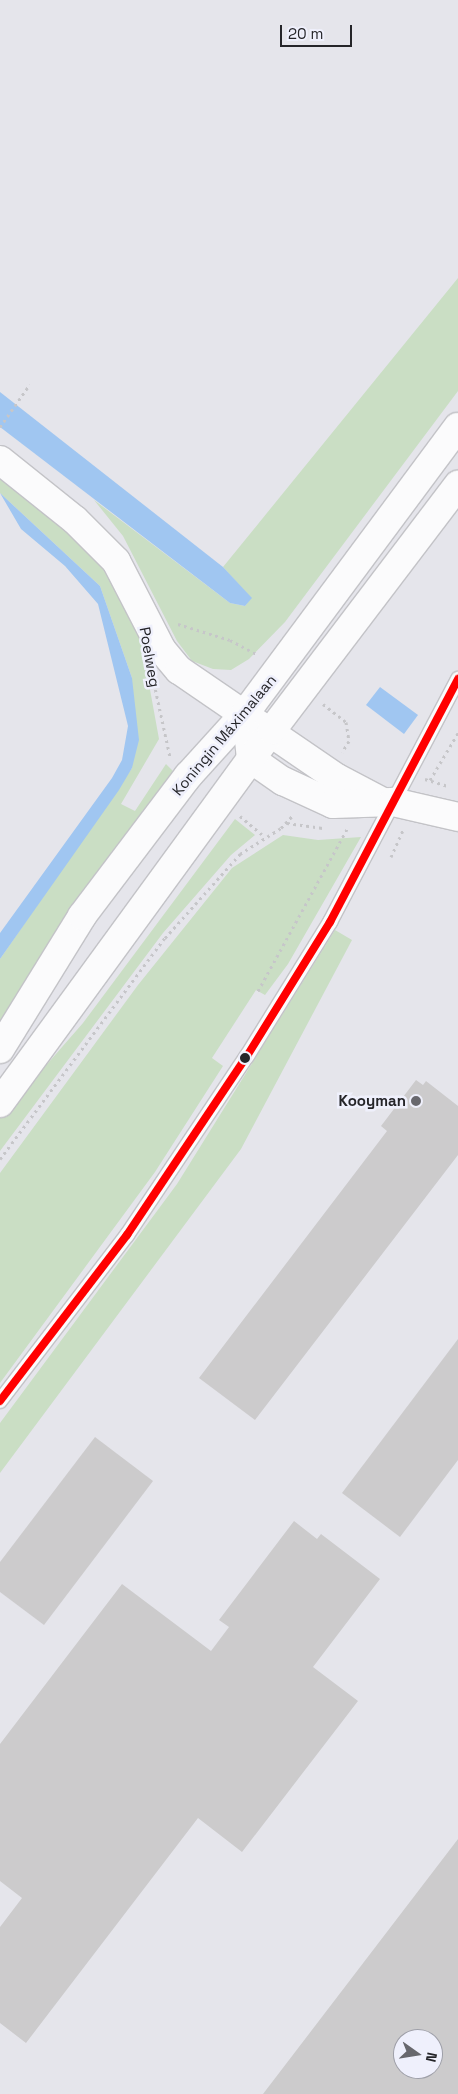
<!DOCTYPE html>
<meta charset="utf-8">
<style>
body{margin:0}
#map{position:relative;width:458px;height:2094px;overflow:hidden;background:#e5e5eb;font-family:"Space Grotesk",sans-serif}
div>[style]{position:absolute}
.green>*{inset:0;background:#cadec4}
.water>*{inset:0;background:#a0c6f1}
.building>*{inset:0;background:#cccbcc}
.path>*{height:3px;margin-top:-1.5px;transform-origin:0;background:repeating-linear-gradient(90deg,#c6c6c9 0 2.5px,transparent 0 6.5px)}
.roads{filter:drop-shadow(1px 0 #c3c3c7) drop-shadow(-1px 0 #c3c3c7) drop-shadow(0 1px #c3c3c7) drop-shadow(0 -1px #c3c3c7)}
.service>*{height:14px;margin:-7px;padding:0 7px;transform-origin:7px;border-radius:7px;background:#fbfbfc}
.minor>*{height:28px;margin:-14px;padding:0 14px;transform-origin:14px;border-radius:14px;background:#fbfbfc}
.secondary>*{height:28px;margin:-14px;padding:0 14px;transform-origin:14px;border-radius:14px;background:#fbfbfc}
.bus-1>*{height:8px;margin:-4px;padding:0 4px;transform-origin:4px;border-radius:4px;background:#f00}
.dots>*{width:14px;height:14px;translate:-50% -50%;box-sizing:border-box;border:2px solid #eff0fc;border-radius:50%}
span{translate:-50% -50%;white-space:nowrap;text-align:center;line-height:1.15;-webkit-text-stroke:5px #eff0fc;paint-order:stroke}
.street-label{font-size:15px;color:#252529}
.poi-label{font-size:15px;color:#252529;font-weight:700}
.right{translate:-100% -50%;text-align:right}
.north{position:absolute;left:393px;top:2029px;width:50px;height:50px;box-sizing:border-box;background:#eff0fc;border:1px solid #9e9fa8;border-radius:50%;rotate:103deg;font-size:14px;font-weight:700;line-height:20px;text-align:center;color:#252529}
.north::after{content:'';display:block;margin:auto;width:18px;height:22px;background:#68686d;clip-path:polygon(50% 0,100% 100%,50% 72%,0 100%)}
.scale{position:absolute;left:280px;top:25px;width:72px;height:22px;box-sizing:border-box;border:2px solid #252529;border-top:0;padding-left:6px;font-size:15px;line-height:18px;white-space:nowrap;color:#252529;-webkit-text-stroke:4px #eff0fc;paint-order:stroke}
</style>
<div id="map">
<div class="green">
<div style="clip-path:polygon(458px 278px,458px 391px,285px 622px,249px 659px,231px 670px,213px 669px,192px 661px,177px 641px,123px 536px,94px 500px,230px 603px,245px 606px,251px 598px,223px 567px)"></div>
<div style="clip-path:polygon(0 479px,69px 529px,116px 581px,139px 629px,159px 739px,121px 804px,135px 811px,166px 764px,179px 777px,0 1033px,0 959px,132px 768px,132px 678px,100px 586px,0 493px)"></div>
<div style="clip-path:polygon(235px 819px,255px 835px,231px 855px,163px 933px,0 1151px,0 1118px,83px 1023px)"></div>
<div style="clip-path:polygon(283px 835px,318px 840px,361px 837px,288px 964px,265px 995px,256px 990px,212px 1058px,223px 1066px,155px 1172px,0 1383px,0 1173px,138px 985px,232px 868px)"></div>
<div style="clip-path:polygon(335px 930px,352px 940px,241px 1149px,0 1473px,0 1423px,177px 1184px)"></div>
</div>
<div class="water">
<div style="clip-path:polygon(0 392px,223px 567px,252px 598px,245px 606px,230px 603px,0 427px)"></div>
<div style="clip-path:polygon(0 493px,100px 586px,132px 678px,139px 740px,132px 768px,119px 790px,0 959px,0 933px,112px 778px,122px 760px,128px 726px,98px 604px,65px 566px,21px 529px)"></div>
<div style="clip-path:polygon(380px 687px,418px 715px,404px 734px,366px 705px)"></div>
</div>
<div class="building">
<div style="clip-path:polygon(416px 1080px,423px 1085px,426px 1081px,458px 1106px,458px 1155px,255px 1420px,199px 1378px,387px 1131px,381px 1126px)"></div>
<div style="clip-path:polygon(458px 1339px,458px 1460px,400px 1537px,342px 1493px)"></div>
<div style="clip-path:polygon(95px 1437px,153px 1481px,44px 1625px,0 1592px,0 1562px)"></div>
<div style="clip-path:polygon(294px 1521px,317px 1539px,321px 1534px,380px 1579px,313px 1667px,358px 1701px,242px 1852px,198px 1818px,26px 2043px,0 2023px,0 1927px,22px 1898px,0 1881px,0 1744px,122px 1584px,211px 1651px,229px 1627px,219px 1620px)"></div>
<div style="clip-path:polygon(evenodd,458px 1839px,458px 2094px,263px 2094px,458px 1839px,403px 2039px,433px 2039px,433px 2069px,403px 2069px,403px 2039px)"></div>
</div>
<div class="path">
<div style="left:0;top:427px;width:52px;rotate:-55.1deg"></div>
<div style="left:178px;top:624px;width:54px;rotate:17.1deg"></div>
<div style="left:230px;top:640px;width:32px;rotate:28deg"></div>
<div style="left:154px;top:683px;width:76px;rotate:77.8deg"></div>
<div style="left:323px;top:704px;width:29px;rotate:38deg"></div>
<div style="left:346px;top:722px;width:19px;rotate:81deg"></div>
<div style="left:349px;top:741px;width:13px;rotate:122deg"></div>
<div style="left:425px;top:779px;width:24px;rotate:17deg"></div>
<div style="left:430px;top:780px;width:55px;rotate:-59.2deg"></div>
<div style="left:240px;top:816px;width:31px;rotate:40deg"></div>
<div style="left:287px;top:823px;width:36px;rotate:8deg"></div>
<div style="left:391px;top:857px;width:30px;rotate:-66deg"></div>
<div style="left:258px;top:991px;width:185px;rotate:-61.2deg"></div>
<div style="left:0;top:1159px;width:276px;rotate:-53.3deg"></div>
<div style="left:165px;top:938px;width:113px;rotate:-48.2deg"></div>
<div style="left:240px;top:854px;width:49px;rotate:-32.4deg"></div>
<div style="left:281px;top:828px;width:19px;rotate:-47deg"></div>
</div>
<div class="roads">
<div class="service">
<div style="left:0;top:1401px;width:209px;rotate:-52.6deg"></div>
<div style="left:127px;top:1235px;width:216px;rotate:-56.2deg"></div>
<div style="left:247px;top:1056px;width:158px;rotate:-58.2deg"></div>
<div style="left:330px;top:922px;width:275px;rotate:-62.2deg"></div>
</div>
<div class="minor">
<div style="left:0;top:460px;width:96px;rotate:38.7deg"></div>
<div style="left:75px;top:520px;width:58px;rotate:45deg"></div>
<div style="left:116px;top:561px;width:100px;rotate:62.7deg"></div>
<div style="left:162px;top:650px;width:26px;rotate:50deg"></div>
<div style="left:179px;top:670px;width:191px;rotate:34.4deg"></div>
<div style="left:337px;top:778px;width:52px;rotate:27.6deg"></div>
<div style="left:246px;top:712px;width:47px;rotate:83.9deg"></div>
<div style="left:251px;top:759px;width:39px;rotate:35deg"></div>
<div style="left:283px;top:781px;width:55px;rotate:24.7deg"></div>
<div style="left:333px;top:804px;width:60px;rotate:-1.9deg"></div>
<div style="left:393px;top:802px;width:67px;rotate:13deg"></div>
</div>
<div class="secondary">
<div style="left:0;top:1049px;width:156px;rotate:-58.3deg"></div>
<div style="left:82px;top:916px;width:176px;rotate:-52.9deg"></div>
<div style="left:188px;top:776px;width:86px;rotate:-47.8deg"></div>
<div style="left:246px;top:712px;width:355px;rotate:-53.4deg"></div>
<div style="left:0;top:1103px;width:462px;rotate:-53.9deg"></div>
<div style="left:272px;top:730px;width:308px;rotate:-52.8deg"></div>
</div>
</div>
<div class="bus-1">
<div style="left:0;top:1401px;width:209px;rotate:-52.6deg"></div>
<div style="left:127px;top:1235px;width:216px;rotate:-56.2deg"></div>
<div style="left:247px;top:1056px;width:158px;rotate:-58.2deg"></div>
<div style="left:330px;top:922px;width:275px;rotate:-62.2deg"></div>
</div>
<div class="dots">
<div style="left:245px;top:1058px;background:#252529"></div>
<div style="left:416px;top:1101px;background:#68686d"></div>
</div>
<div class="street-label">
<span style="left:150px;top:657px;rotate:80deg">Poelweg</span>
<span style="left:224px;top:735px;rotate:-50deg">Koningin Máximalaan</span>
</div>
<div class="poi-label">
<span class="right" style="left:406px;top:1101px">Kooyman</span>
</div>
<div class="north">N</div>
<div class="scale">20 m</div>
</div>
